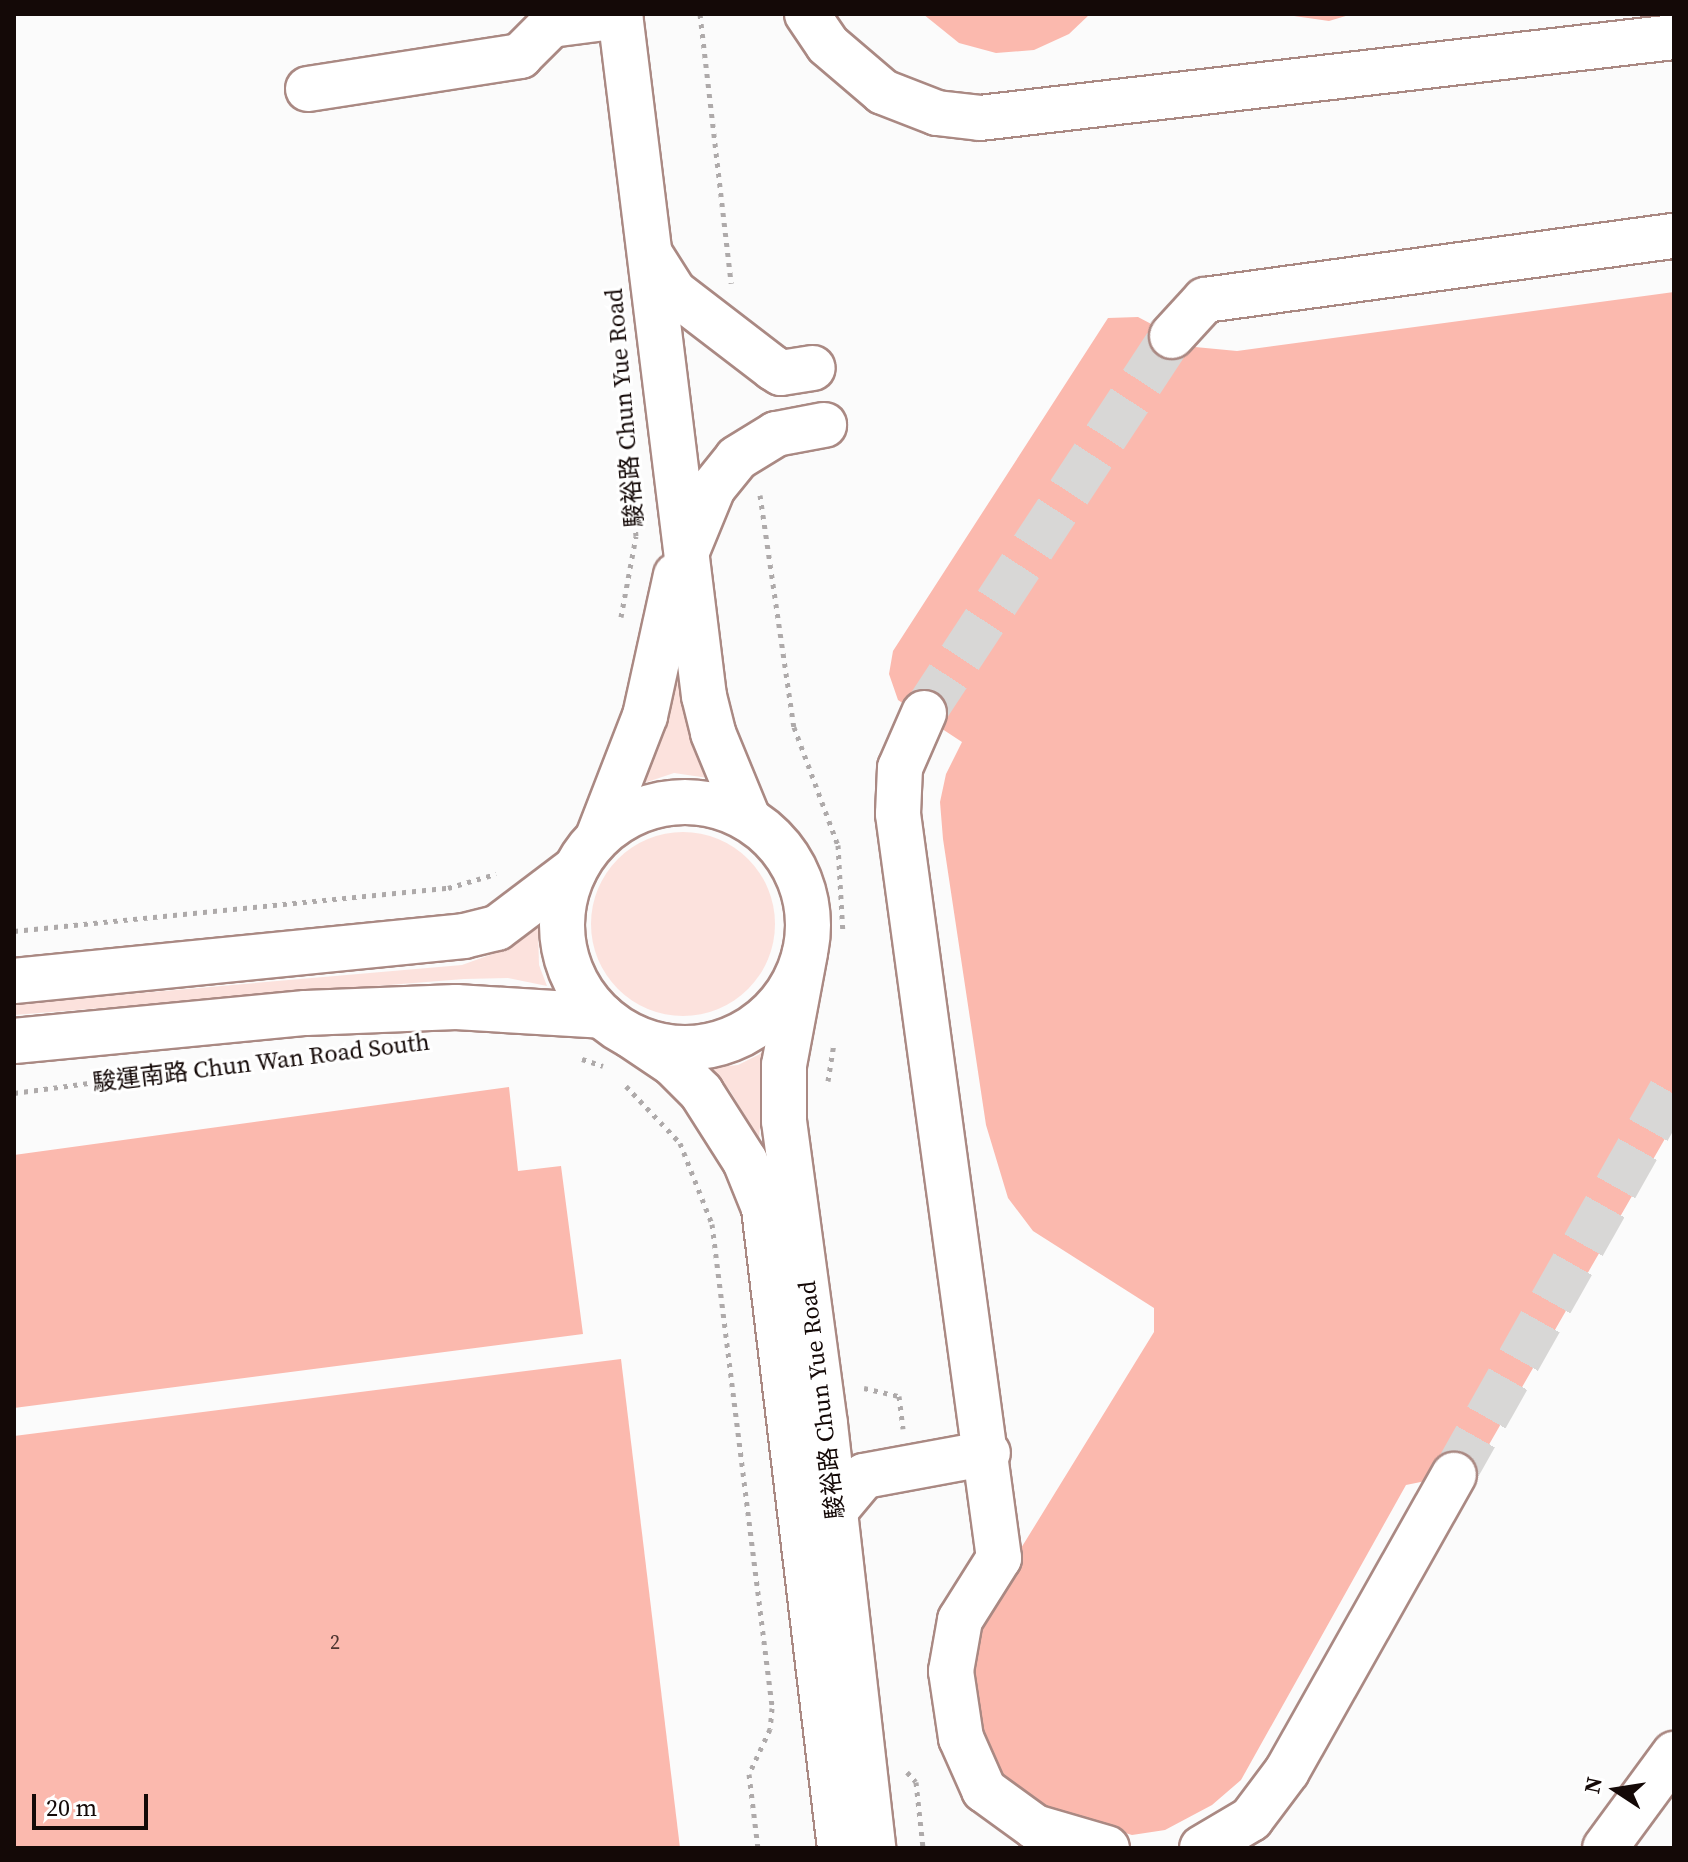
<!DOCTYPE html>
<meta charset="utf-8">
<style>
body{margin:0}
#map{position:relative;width:1688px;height:1862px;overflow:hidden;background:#fbfbfb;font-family:"Source Serif 4","Noto Sans TC",serif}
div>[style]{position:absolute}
.green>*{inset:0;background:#fce2dd}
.round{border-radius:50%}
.building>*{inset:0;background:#fbb9ae}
.minor-tunnel>*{height:44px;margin-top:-22px;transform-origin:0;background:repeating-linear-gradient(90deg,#d8d7d6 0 44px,transparent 0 66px)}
.path>*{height:5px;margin-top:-2.5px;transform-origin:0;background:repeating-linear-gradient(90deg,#aeaaaa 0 4px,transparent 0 10px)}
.roads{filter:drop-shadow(2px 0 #aa8983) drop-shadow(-2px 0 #aa8983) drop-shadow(0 2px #aa8983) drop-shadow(0 -2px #aa8983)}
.minor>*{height:44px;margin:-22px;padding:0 22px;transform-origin:22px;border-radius:22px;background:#fff}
.minor>.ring{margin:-22px;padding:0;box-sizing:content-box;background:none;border:44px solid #fff;border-radius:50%}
span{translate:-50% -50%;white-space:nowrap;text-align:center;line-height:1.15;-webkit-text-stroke:6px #fff;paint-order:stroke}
.number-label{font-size:20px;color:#4e3531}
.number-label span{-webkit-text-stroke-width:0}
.street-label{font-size:24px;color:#140907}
.frame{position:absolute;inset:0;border:16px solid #140907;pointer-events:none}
.north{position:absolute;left:1576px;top:1750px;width:80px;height:80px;-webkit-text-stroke:6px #fff;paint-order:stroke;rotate:282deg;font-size:22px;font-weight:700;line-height:32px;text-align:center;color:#140907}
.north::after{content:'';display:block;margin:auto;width:28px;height:36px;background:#140907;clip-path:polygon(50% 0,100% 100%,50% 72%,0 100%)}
.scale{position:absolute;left:32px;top:1794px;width:116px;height:36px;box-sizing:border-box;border:4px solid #140907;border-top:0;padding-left:10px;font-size:24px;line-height:28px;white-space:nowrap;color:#140907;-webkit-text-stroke:6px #fff;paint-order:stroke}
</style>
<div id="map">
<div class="green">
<div style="clip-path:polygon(681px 625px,693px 739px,708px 778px,674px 773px,638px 785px)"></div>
<div class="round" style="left:591px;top:832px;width:184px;height:184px"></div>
<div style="clip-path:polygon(538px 927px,539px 965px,547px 986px,508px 978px,464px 979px,14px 1015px,14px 1004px,462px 965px,509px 948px)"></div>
<div style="clip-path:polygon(773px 1038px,763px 1085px,759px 1139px,729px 1089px,707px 1068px,738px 1065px,760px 1054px)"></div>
</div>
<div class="building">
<div style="clip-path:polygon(923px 14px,1090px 14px,1069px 34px,1034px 50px,996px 53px,959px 43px)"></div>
<div style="clip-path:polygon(1280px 14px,1348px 14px,1349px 15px,1329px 21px)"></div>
<div style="clip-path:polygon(1674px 292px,1674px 1123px,1483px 1455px,1465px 1473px,1406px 1485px,1241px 1780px,1212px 1805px,1165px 1830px,1132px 1835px,1035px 1807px,985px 1757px,964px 1658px,1007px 1571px,1154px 1332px,1154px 1308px,1033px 1231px,1008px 1198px,986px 1125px,943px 839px,940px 802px,946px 774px,962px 742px,898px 700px,889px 674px,893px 651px,1108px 318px,1138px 317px,1195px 347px,1237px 351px)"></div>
<div style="clip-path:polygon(509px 1087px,518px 1171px,561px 1166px,583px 1334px,14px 1408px,14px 1155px)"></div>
<div style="clip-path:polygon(621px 1359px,680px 1848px,14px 1848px,14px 1436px)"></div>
</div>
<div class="minor-tunnel">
<div style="left:924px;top:713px;width:451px;rotate:-56.7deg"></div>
<div style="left:1454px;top:1475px;width:448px;rotate:-60.6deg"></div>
</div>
<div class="path">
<div style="left:700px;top:14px;width:271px;rotate:83.4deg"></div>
<div style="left:760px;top:495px;width:234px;rotate:81.7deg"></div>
<div style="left:794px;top:727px;width:126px;rotate:69.6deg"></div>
<div style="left:838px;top:845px;width:89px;rotate:86.8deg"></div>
<div style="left:621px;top:617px;width:82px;rotate:-79.5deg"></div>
<div style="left:636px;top:536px;width:71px;rotate:-94.8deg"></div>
<div style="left:14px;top:931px;width:436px;rotate:-5.7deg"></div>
<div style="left:448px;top:888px;width:50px;rotate:-16.3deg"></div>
<div style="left:582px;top:1059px;width:22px;rotate:18deg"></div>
<div style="left:828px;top:1081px;width:37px;rotate:-81deg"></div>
<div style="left:626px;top:1086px;width:79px;rotate:46.5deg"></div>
<div style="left:680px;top:1143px;width:87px;rotate:68.4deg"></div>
<div style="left:712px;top:1224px;width:488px;rotate:82.9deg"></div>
<div style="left:772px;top:1708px;width:21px;rotate:95deg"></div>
<div style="left:770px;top:1729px;width:50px;rotate:115deg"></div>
<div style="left:749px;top:1774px;width:75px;rotate:83.1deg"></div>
<div style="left:14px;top:1093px;width:183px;rotate:-7.6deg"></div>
<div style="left:864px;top:1388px;width:36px;rotate:13deg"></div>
<div style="left:899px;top:1396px;width:33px;rotate:83deg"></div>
<div style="left:907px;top:1772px;width:13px;rotate:48deg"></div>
<div style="left:916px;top:1782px;width:66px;rotate:83.9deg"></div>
</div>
<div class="roads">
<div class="minor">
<div style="left:620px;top:14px;width:687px;rotate:82.98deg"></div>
<div style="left:704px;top:696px;width:38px;rotate:76deg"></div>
<div style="left:713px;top:733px;width:92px;rotate:67.6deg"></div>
<div style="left:807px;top:14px;width:37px;rotate:56deg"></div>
<div style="left:828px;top:45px;width:72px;rotate:40.5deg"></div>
<div style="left:883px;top:92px;width:58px;rotate:21.3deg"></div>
<div style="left:937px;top:113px;width:43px;rotate:6.6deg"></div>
<div style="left:980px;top:118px;width:699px;rotate:-6.66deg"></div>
<div style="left:308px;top:89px;width:215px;rotate:-8.8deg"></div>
<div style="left:520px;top:56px;width:44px;rotate:-45deg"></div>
<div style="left:551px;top:25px;width:70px;rotate:-7.4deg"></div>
<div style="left:650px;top:254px;width:45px;rotate:57.7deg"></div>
<div style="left:674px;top:292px;width:125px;rotate:37.5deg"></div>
<div style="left:773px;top:368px;width:9px;rotate:32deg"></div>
<div style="left:781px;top:373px;width:32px;rotate:-9deg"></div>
<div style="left:1172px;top:336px;width:49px;rotate:-47.5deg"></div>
<div style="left:1205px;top:300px;width:473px;rotate:-7.8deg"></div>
<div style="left:687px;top:551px;width:68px;rotate:-67.6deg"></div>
<div style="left:713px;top:488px;width:38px;rotate:-51deg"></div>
<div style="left:737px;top:458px;width:46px;rotate:-31.6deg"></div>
<div style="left:776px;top:434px;width:49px;rotate:-10.6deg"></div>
<div style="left:924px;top:713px;width:60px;rotate:113.6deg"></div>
<div style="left:900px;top:768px;width:46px;rotate:92.5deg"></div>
<div style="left:898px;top:814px;width:751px;rotate:82.27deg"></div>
<div style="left:999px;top:1558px;width:73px;rotate:122.2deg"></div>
<div style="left:960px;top:1620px;width:52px;rotate:100deg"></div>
<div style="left:951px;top:1671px;width:68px;rotate:81.5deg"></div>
<div style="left:961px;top:1738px;width:57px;rotate:66.1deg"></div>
<div style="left:984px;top:1790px;width:63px;rotate:36deg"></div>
<div style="left:1035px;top:1827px;width:75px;rotate:16.3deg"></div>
<div class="ring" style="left:562px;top:802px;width:202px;height:202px"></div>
<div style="left:598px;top:837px;width:130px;rotate:-68.8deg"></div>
<div style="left:645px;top:716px;width:144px;rotate:-77.6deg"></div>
<div style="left:805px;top:953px;width:114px;rotate:100.6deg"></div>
<div style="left:784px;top:1065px;width:56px;rotate:90deg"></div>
<div style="left:784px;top:1121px;width:306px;rotate:82.3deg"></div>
<div style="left:825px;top:1424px;width:427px;rotate:83.5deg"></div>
<div style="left:14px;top:981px;width:452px;rotate:-5.7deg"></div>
<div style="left:464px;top:936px;width:34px;rotate:-14deg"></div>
<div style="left:497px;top:928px;width:98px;rotate:-37.1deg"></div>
<div style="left:633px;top:1037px;width:48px;rotate:34deg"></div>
<div style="left:673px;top:1064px;width:40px;rotate:45deg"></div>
<div style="left:701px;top:1092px;width:82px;rotate:57.5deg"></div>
<div style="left:745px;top:1161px;width:51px;rotate:68deg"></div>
<div style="left:764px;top:1208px;width:644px;rotate:83.23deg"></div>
<div style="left:14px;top:1041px;width:293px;rotate:-5.5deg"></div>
<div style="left:306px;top:1013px;width:150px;rotate:-2.3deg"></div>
<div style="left:456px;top:1007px;width:146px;rotate:3.5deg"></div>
<div style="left:834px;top:1512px;width:47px;rotate:-50.2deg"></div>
<div style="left:864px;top:1476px;width:126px;rotate:-10.5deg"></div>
<div style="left:1202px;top:1848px;width:57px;rotate:-30.6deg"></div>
<div style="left:1251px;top:1819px;width:60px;rotate:-53.1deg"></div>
<div style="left:1287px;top:1771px;width:340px;rotate:-60.6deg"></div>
<div style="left:1605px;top:1848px;width:117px;rotate:-53.7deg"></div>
</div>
</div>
<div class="number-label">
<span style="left:335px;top:1642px">2</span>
</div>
<div class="street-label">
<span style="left:624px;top:408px;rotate:-95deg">駿裕路 Chun Yue Road</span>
<span style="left:261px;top:1062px;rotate:-7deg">駿運南路 Chun Wan Road South</span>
<span style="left:821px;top:1400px;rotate:-97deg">駿裕路 Chun Yue Road</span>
</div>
<div class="frame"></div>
<div class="north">N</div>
<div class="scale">20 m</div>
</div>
